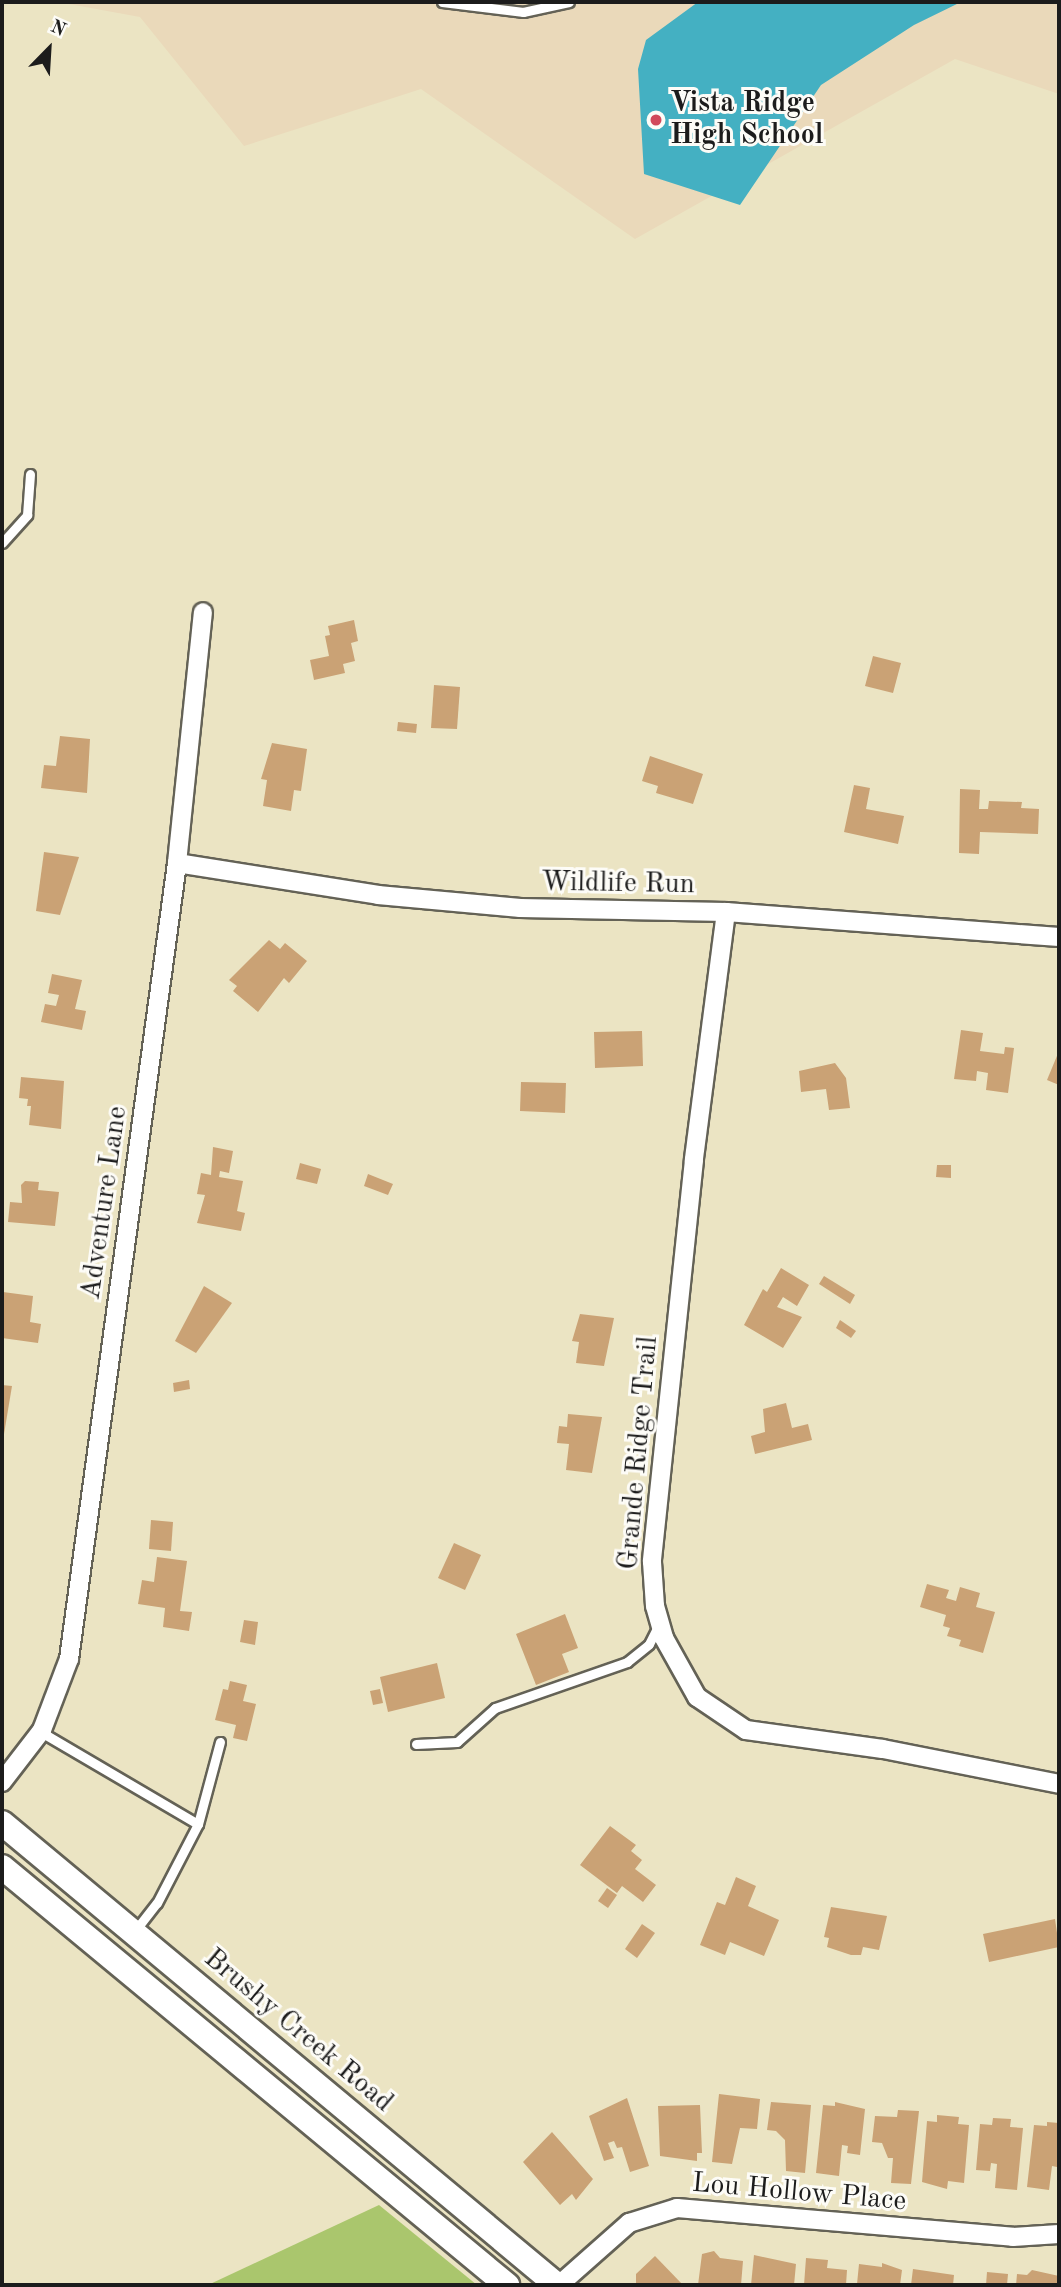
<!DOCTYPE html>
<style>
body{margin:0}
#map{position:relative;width:1061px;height:2287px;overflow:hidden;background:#ebe4c3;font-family:"Old Standard TT",serif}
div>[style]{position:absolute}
.built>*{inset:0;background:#ead9ba}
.green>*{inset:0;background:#aac66d}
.water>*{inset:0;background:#44b0c2}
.building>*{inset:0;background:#caa275}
.roads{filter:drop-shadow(2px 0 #646256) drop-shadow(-2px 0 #646256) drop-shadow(0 2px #646256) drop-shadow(0 -2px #646256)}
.service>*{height:9px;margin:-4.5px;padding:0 4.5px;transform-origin:4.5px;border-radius:4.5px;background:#fff}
.minor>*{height:18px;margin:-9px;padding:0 9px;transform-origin:9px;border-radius:9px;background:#fff}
.secondary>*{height:24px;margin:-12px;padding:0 12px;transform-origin:12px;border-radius:12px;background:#fff}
.dots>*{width:19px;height:19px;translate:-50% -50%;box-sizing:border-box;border:4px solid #fdfcf7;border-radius:50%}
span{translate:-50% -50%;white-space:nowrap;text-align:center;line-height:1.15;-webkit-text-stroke:6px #fdfcf7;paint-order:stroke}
.poi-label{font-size:28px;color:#1c1c1c;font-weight:700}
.left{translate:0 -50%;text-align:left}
.street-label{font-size:28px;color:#1c1c1c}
.frame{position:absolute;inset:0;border:4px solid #1c1c1c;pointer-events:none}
.north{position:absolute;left:14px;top:14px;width:70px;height:70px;-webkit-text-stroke:5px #fdfcf7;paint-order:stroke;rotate:24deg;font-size:19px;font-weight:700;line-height:28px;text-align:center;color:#1c1c1c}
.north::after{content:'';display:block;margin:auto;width:24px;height:32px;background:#1c1c1c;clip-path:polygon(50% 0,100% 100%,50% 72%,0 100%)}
</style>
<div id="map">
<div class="built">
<div style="clip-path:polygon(58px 2px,1059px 2px,1059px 94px,955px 59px,635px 239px,421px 89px,244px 146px,140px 17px)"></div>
</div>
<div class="green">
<div style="clip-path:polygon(379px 2205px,477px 2285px,208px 2285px)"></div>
</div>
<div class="water">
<div style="clip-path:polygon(698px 2px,961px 2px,914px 25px,821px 85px,740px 205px,644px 174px,638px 69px,646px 40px)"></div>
</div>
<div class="building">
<div style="clip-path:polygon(354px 620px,358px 641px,351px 643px,355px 661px,343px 664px,345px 673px,314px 680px,310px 660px,329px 656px,325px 636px,330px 635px,328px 626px)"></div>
<div style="clip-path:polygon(873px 656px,901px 663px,893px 693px,865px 686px)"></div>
<div style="clip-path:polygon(434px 685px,460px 687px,457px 729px,431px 728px)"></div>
<div style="clip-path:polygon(398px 722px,417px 724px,416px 733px,397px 731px)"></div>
<div style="clip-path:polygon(60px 736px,90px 739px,87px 793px,41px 788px,44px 765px,56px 766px)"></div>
<div style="clip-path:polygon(272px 743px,307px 749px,301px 791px,294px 790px,291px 811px,263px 806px,267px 780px,261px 779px)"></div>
<div style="clip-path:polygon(650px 756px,703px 774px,693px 804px,656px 793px,658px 786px,642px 781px)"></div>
<div style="clip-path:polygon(854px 785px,870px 788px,866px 809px,904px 816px,898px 844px,844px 832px)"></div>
<div style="clip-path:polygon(960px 789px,980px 790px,979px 809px,988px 809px,989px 801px,1022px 802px,1021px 808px,1039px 809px,1038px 834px,980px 832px,979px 854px,959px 853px)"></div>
<div style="clip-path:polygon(44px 852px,79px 857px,60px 915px,36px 911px)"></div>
<div style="clip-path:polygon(269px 940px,280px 949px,285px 943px,307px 961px,289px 983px,284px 978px,258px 1012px,233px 991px,237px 986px,229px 980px)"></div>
<div style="clip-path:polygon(52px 974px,82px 980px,75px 1009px,86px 1011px,82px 1030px,41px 1022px,45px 1004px,56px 1006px,59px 995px,48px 993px)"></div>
<div style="clip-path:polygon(961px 1030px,983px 1033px,980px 1051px,1004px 1054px,1005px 1047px,1014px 1048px,1008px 1093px,986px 1090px,988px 1073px,977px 1071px,976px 1081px,954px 1079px)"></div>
<div style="clip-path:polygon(642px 1031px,643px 1066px,595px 1068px,594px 1032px)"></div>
<div style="clip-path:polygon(1059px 1051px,1059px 1085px,1047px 1080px)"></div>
<div style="clip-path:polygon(835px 1063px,846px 1078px,850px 1108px,829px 1110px,826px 1089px,801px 1092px,799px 1071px)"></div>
<div style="clip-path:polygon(21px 1077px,64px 1081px,61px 1129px,29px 1125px,31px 1106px,27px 1106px,28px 1099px,19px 1098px)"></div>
<div style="clip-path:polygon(521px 1082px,566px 1083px,565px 1113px,520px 1111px)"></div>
<div style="clip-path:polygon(213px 1147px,233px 1151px,229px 1173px,220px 1171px,219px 1177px,243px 1181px,237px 1211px,245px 1213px,241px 1231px,197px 1223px,205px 1195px,197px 1194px,201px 1173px,211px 1175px)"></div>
<div style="clip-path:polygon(300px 1163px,321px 1169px,317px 1184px,296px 1179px)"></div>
<div style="clip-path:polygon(937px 1165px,951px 1165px,951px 1178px,936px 1177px)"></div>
<div style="clip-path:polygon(368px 1174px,393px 1184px,388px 1195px,364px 1186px)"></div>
<div style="clip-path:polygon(25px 1181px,39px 1182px,38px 1190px,59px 1192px,55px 1226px,8px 1222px,10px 1202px,22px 1203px,21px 1185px)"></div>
<div style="clip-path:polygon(781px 1268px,809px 1285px,797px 1306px,783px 1297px,777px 1307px,802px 1317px,783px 1348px,744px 1325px,763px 1289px,767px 1292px)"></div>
<div style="clip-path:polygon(824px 1276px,855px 1295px,850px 1304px,819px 1284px)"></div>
<div style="clip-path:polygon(204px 1286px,232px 1303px,196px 1353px,175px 1341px)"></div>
<div style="clip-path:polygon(3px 1292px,33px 1296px,30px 1322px,41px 1324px,38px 1343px,2px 1338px)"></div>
<div style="clip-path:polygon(580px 1314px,614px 1318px,604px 1366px,576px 1363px,579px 1342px,572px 1341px)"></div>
<div style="clip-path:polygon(840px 1320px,856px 1331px,851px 1338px,836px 1328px)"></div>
<div style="clip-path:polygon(189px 1380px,190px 1389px,174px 1392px,173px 1383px)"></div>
<div style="clip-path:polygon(2px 1385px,12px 1386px,4px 1434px,2px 1434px)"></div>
<div style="clip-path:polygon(786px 1403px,792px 1428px,808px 1424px,812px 1440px,755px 1454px,751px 1436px,765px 1432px,763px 1409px)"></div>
<div style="clip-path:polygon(568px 1414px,602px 1417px,592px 1473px,566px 1470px,569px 1444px,557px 1443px,559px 1426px,567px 1427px)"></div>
<div style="clip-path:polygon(151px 1520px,173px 1522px,171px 1551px,149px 1549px)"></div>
<div style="clip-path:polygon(454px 1543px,481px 1555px,465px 1590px,438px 1578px)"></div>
<div style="clip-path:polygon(157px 1557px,187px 1561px,180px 1611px,192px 1612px,189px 1631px,163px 1627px,165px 1608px,138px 1604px,142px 1580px,154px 1582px)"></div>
<div style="clip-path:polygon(927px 1584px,949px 1590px,946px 1598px,956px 1601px,960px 1587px,980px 1593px,976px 1607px,995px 1612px,983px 1653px,959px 1646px,961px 1640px,947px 1636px,950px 1628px,943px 1626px,946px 1615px,920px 1607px)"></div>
<div style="clip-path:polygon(565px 1614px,578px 1648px,562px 1654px,569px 1672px,536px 1685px,516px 1634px)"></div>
<div style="clip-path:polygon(244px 1620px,258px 1622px,255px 1645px,240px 1642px)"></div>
<div style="clip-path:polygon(437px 1663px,445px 1698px,388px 1712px,380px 1677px)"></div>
<div style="clip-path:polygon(230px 1681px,247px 1685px,243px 1701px,256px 1704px,247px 1741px,233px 1738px,236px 1725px,215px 1720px,223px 1689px,228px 1690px)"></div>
<div style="clip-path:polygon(380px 1689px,383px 1703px,373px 1705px,370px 1691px)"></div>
<div style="clip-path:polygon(610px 1826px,636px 1845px,631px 1851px,642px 1860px,635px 1869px,656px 1885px,643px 1902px,622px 1886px,617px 1893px,580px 1865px)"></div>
<div style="clip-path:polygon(736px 1877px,756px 1886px,748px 1906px,779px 1920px,764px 1956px,730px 1942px,725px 1955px,700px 1945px,717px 1902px,725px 1905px)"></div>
<div style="clip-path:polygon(607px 1888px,617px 1895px,608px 1908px,598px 1901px)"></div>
<div style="clip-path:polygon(831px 1907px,887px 1916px,879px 1950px,863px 1947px,861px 1955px,851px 1955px,827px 1947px,829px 1938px,824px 1937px)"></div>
<div style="clip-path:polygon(1055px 1919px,1059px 1947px,989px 1962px,983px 1934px)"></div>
<div style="clip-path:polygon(642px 1924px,655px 1933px,637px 1958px,625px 1949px)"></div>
<div style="clip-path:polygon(719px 2094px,760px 2099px,757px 2129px,740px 2128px,732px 2164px,712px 2162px)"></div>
<div style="clip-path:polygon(627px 2098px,649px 2166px,630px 2172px,622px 2147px,617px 2148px,614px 2141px,608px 2143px,614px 2158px,604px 2161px,589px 2116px)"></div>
<div style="clip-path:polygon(771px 2102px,811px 2105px,805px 2173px,786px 2171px,785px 2140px,776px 2131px,767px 2130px)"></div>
<div style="clip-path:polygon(835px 2102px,865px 2109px,860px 2155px,847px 2153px,848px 2146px,842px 2145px,839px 2176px,816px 2173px,823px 2105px,835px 2106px)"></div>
<div style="clip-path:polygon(700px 2105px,702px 2153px,697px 2153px,697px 2161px,660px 2156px,658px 2106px)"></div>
<div style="clip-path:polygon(898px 2110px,919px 2111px,911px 2184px,891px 2183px,893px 2158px,888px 2158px,882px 2143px,872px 2142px,875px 2116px,897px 2117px)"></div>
<div style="clip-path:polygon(937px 2115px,959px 2117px,958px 2124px,969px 2125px,964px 2183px,948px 2181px,947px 2189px,922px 2182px,927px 2121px,937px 2122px)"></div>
<div style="clip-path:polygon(993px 2118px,1011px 2119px,1010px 2127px,1023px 2128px,1017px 2190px,995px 2188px,997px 2164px,991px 2163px,990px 2171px,976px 2170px,980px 2124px,992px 2125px)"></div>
<div style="clip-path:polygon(1047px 2122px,1059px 2123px,1059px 2174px,1057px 2167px,1052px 2166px,1049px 2190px,1027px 2187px,1034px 2125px,1047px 2126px)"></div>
<div style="clip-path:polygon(552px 2132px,593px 2179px,576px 2200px,572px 2194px,560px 2205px,523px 2162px)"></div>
<div style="clip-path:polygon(714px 2251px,720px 2258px,743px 2261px,741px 2285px,698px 2285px,702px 2254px)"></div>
<div style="clip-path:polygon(754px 2255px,796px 2264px,794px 2285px,751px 2285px)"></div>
<div style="clip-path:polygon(655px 2256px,683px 2285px,636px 2285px,636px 2274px)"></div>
<div style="clip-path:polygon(806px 2258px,828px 2260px,827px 2268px,847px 2270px,846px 2285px,804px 2285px)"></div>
<div style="clip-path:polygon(882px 2263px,902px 2270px,900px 2285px,857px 2284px,859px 2264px,882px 2267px)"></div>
<div style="clip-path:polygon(913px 2269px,954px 2275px,953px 2285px,911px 2285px)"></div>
<div style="clip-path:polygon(1032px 2270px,1059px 2276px,1059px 2285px,1016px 2285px,1017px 2274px,1027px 2275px)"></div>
<div style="clip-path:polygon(987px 2272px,1008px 2274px,1007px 2285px,986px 2285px)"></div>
</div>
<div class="roads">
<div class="service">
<div style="left:442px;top:2px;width:82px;rotate:7deg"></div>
<div style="left:523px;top:12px;width:47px;rotate:-12.3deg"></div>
<div style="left:2px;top:543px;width:38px;rotate:-48deg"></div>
<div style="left:27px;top:515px;width:41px;rotate:-85.8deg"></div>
<div style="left:41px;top:1732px;width:182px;rotate:30.4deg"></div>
<div style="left:416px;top:1744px;width:41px;rotate:-2.8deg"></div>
<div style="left:457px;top:1742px;width:51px;rotate:-41.8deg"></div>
<div style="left:495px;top:1708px;width:140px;rotate:-19.2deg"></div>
<div style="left:627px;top:1662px;width:28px;rotate:-39deg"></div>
<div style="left:649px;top:1644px;width:22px;rotate:-63deg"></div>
<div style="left:134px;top:1932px;width:37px;rotate:-52deg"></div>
<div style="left:157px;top:1903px;width:89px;rotate:-62.6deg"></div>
<div style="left:198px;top:1824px;width:85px;rotate:-75deg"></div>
</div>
<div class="minor">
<div style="left:177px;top:863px;width:204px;rotate:9deg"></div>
<div style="left:378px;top:895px;width:143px;rotate:5.2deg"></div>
<div style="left:520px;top:908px;width:206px;rotate:1.1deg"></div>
<div style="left:726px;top:912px;width:334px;rotate:4.3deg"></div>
<div style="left:726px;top:912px;width:250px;rotate:97.4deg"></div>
<div style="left:694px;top:1160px;width:404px;rotate:96deg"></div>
<div style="left:652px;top:1562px;width:44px;rotate:86.1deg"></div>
<div style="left:655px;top:1606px;width:33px;rotate:74deg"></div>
<div style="left:664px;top:1638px;width:68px;rotate:60.8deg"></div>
<div style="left:697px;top:1697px;width:59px;rotate:34deg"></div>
<div style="left:746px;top:1730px;width:138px;rotate:7.9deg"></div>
<div style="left:883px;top:1749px;width:179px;rotate:11.2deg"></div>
<div style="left:2px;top:1782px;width:66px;rotate:-52.4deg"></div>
<div style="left:42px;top:1730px;width:76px;rotate:-69.2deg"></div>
<div style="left:69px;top:1659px;width:803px;rotate:-82.27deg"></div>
<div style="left:177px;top:863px;width:252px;rotate:-84.1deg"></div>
<div style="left:559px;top:2285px;width:94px;rotate:-41.5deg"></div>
<div style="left:629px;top:2223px;width:50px;rotate:-17.4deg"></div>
<div style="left:677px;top:2208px;width:337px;rotate:4.9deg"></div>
<div style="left:1013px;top:2237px;width:46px;rotate:-3.7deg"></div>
</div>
<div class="secondary">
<div style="left:2px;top:1823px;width:722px;rotate:39.78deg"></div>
<div style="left:2px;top:1867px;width:656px;rotate:39.62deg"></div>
</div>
</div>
<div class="dots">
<div style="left:656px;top:120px;background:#d1495b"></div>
</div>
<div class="poi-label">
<span class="left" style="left:670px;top:120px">Vista Ridge<br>High School</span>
</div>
<div class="street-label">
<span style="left:618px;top:884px;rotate:1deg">Wildlife Run</span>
<span style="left:105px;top:1203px;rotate:-82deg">Adventure Lane</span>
<span style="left:639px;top:1453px;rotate:-85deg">Grande Ridge Trail</span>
<span style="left:298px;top:2031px;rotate:40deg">Brushy Creek Road</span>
<span style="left:799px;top:2193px;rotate:5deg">Lou Hollow Place</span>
</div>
<div class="frame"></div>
<div class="north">N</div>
</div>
